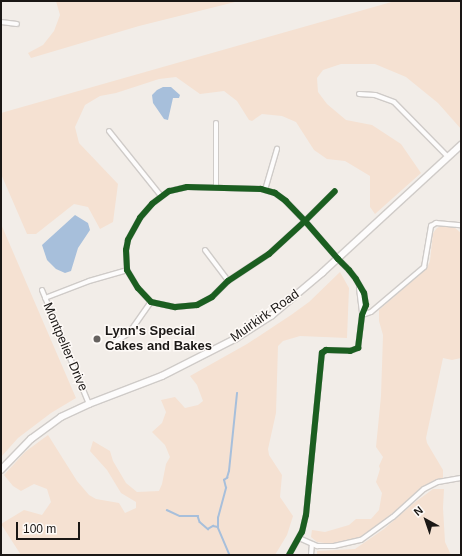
<!DOCTYPE html>
<style>
body{margin:0}
#map{position:relative;width:462px;height:556px;overflow:hidden;background:#f2ede8;font-family:Helvetica,sans-serif}
div>[style]{position:absolute}
.green>*{inset:0;background:#f5e1d2}
.water>*{inset:0;background:#a7bfdb}
.stream>*{height:1.5px;margin:-0.75px;padding:0 0.75px;transform-origin:0.75px;border-radius:0.75px;background:#a7bfdb}
.roads{filter:drop-shadow(1px 0 #cfcbc8) drop-shadow(-1px 0 #cfcbc8) drop-shadow(0 1px #cfcbc8) drop-shadow(0 -1px #cfcbc8)}
.street>*{height:4px;margin:-2px;padding:0 2px;transform-origin:2px;border-radius:2px;background:#fdfcfc}
.secondary>*{height:5.5px;margin:-2.75px;padding:0 2.75px;transform-origin:2.75px;border-radius:2.75px;background:#fdfcfc}
.cycleway>*{height:6px;margin:-3px;padding:0 3px;transform-origin:3px;border-radius:3px;background:#1b5e20}
.dots>*{width:11px;height:11px;translate:-50% -50%;box-sizing:border-box;border:2px solid #fefaf7;border-radius:50%}
span{translate:-50% -50%;white-space:nowrap;text-align:center;line-height:1.15;-webkit-text-stroke:3px #fefaf7;paint-order:stroke}
.street-label{font-size:13px;color:#1a1715}
.poi-label{font-size:13px;color:#1a1715;font-weight:700}
.left{translate:0 -50%;text-align:left}
.frame{position:absolute;inset:0;border:2px solid #1a1715;pointer-events:none}
.north{position:absolute;left:406px;top:500px;width:40px;height:40px;-webkit-text-stroke:3px #fefaf7;paint-order:stroke;rotate:320deg;font-size:11px;font-weight:700;line-height:16px;text-align:center;color:#1a1715}
.north::after{content:'';display:block;margin:auto;width:14px;height:18px;background:#1a1715;clip-path:polygon(50% 0,100% 100%,50% 72%,0 100%)}
.scale{position:absolute;left:16px;top:522px;width:64px;height:18px;box-sizing:border-box;border:2px solid #1a1715;border-top:0;padding-left:5px;font-size:12px;line-height:14px;white-space:nowrap;color:#1a1715;-webkit-text-stroke:3px #fefaf7;paint-order:stroke}
</style>
<div id="map">
<div class="green">
<div style="clip-path:polygon(56px 1px,239px 1px,139px 26px,31px 58px,28px 53px,43px 45px,54px 31px,60px 15px)"></div>
<div style="clip-path:polygon(395px 1px,461px 1px,461px 129px,438px 103px,406px 77px,375px 64px,341px 64px,323px 70px,317px 78px,318px 92px,327px 104px,346px 120px,372px 125px,401px 144px,421px 173px,375px 214px,370px 207px,370px 176px,345px 161px,327px 159px,314px 150px,296px 122px,282px 116px,262px 114px,252px 121px,249px 120px,237px 101px,224px 91px,200px 94px,176px 77px,159px 79px,116px 93px,100px 96px,85px 105px,75px 127px,79px 143px,118px 184px,113px 222px,100px 229px,88px 207px,74px 204px,36px 234px,27px 234px,1px 174px,1px 113px)"></div>
<div style="clip-path:polygon(1px 224px,76px 398px,51px 413px,18px 438px,1px 457px)"></div>
<div style="clip-path:polygon(441px 226px,454px 227px,461px 233px,461px 358px,452px 360px,443px 358px,426px 438px,427px 443px,443px 470px,443px 478px,419px 489px,390px 517px,354px 541px,332px 544px,317px 542px,311px 537px,312px 530px,325px 532px,349px 525px,356px 519px,371px 519px,379px 510px,382px 493px,376px 482px,380px 469px,379px 466px,383px 457px,376px 447px,381px 396px,383px 335px,379px 321px,379px 310px,427px 268px,430px 261px,433px 233px,437px 228px)"></div>
<div style="clip-path:polygon(340px 272px,349px 288px,347px 338px,300px 336px,283px 341px,278px 346px,276px 413px,268px 449px,269px 455px,282px 475px,280px 497px,293px 516px,287px 535px,275px 555px,21px 555px,1px 524px,24px 510px,42px 515px,51px 502px,47px 489px,34px 484px,21px 491px,13px 486px,4px 475px,25px 452px,48px 435px,77px 481px,89px 495px,96px 499px,119px 503px,125px 513px,136px 508px,136px 502px,121px 493px,107px 470px,90px 451px,93px 441px,110px 451px,113px 461px,126px 483px,137px 492px,159px 491px,162px 484px,166px 464px,170px 457px,165px 445px,152px 432px,162px 423px,166px 412px,161px 400px,175px 397px,185px 408px,198px 405px,203px 401px,197px 385px,190px 376px,247px 344px,291px 315px,309px 302px)"></div>
<div style="clip-path:polygon(433px 489px,444px 489px,443px 508px,445px 542px,451px 555px,317px 555px,317px 551px,355px 549px,384px 529px,414px 503px)"></div>
</div>
<div class="water">
<div style="clip-path:polygon(163px 87px,171px 87px,180px 95px,179px 98px,173px 98px,168px 120px,164px 119px,153px 103px,152px 95px,157px 90px)"></div>
<div style="clip-path:polygon(75px 215px,88px 223px,90px 230px,78px 248px,71px 271px,65px 273px,56px 269px,47px 260px,42px 245px)"></div>
</div>
<div class="stream">
<div style="left:167px;top:510px;width:14px;rotate:25deg"></div>
<div style="left:180px;top:516px;width:18px"></div>
<div style="left:198px;top:516px;width:6px;rotate:72deg"></div>
<div style="left:200px;top:522px;width:11px;rotate:41deg"></div>
<div style="left:208px;top:529px;width:6px;rotate:-31deg"></div>
<div style="left:213px;top:526px;width:5px;rotate:11deg"></div>
<div style="left:218px;top:527px;width:30px;rotate:67deg"></div>
<div style="left:218px;top:527px;width:9px;rotate:-90deg"></div>
<div style="left:218px;top:518px;width:31px;rotate:-75deg"></div>
<div style="left:226px;top:488px;width:8px;rotate:-104deg"></div>
<div style="left:224px;top:480px;width:4px;rotate:-34deg"></div>
<div style="left:227px;top:478px;width:7px;rotate:-74deg"></div>
<div style="left:229px;top:471px;width:78px;rotate:-84.1deg"></div>
</div>
<div class="roads">
<div class="street">
<div style="left:1px;top:22px;width:16px;rotate:7deg"></div>
<div style="left:359px;top:94px;width:16px;rotate:4deg"></div>
<div style="left:375px;top:95px;width:20px;rotate:20deg"></div>
<div style="left:394px;top:102px;width:77px;rotate:45.5deg"></div>
<div style="left:109px;top:131px;width:83px;rotate:51.3deg"></div>
<div style="left:216px;top:187px;width:64px;rotate:-90deg"></div>
<div style="left:265px;top:190px;width:43px;rotate:-73.7deg"></div>
<div style="left:205px;top:250px;width:39px;rotate:53deg"></div>
<div style="left:359px;top:288px;width:26px;rotate:83deg"></div>
<div style="left:42px;top:290px;width:123px;rotate:67.6deg"></div>
<div style="left:45px;top:298px;width:47px;rotate:-21.1deg"></div>
<div style="left:89px;top:281px;width:40px;rotate:-16deg"></div>
<div style="left:362px;top:315px;width:9px;rotate:-18deg"></div>
<div style="left:371px;top:312px;width:70px;rotate:-40.3deg"></div>
<div style="left:424px;top:267px;width:42px;rotate:-80.3deg"></div>
<div style="left:431px;top:226px;width:6px;rotate:-31deg"></div>
<div style="left:436px;top:223px;width:25px;rotate:5deg"></div>
<div style="left:115px;top:342px;width:13px;rotate:-32deg"></div>
<div style="left:126px;top:335px;width:12px;rotate:-48deg"></div>
<div style="left:134px;top:326px;width:29px;rotate:-55deg"></div>
<div style="left:299px;top:538px;width:20px;rotate:24deg"></div>
<div style="left:317px;top:546px;width:17px"></div>
<div style="left:334px;top:546px;width:28px;rotate:-13deg"></div>
<div style="left:361px;top:540px;width:39px;rotate:-36deg"></div>
<div style="left:393px;top:517px;width:42px;rotate:-42.1deg"></div>
<div style="left:424px;top:489px;width:16px;rotate:-27deg"></div>
<div style="left:438px;top:482px;width:23px;rotate:-10deg"></div>
<div style="left:289px;top:555px;width:26px;rotate:-61deg"></div>
<div style="left:302px;top:532px;width:17px;rotate:-77deg"></div>
<div style="left:306px;top:515px;width:163px;rotate:-84.4deg"></div>
<div style="left:322px;top:353px;width:5px;rotate:-37deg"></div>
<div style="left:326px;top:350px;width:24px;rotate:2deg"></div>
<div style="left:350px;top:351px;width:9px;rotate:-21deg"></div>
<div style="left:358px;top:348px;width:33px;rotate:-83deg"></div>
<div style="left:362px;top:315px;width:11px;rotate:-68deg"></div>
<div style="left:366px;top:305px;width:12px;rotate:-99deg"></div>
<div style="left:364px;top:293px;width:16px;rotate:-120deg"></div>
<div style="left:356px;top:279px;width:11px;rotate:-128deg"></div>
<div style="left:349px;top:270px;width:16px;rotate:-135deg"></div>
<div style="left:338px;top:259px;width:50px;rotate:-131deg"></div>
<div style="left:305px;top:221px;width:28px;rotate:-134deg"></div>
<div style="left:286px;top:201px;width:14px;rotate:-144deg"></div>
<div style="left:275px;top:193px;width:15px;rotate:-164deg"></div>
<div style="left:261px;top:189px;width:74px;rotate:-178.5deg"></div>
<div style="left:187px;top:187px;width:18px;rotate:167deg"></div>
<div style="left:169px;top:191px;width:21px;rotate:143deg"></div>
<div style="left:152px;top:204px;width:18px;rotate:131deg"></div>
<div style="left:140px;top:218px;width:25px;rotate:119deg"></div>
<div style="left:128px;top:240px;width:10px;rotate:101deg"></div>
<div style="left:126px;top:250px;width:20px;rotate:87deg"></div>
<div style="left:127px;top:270px;width:21px;rotate:59deg"></div>
<div style="left:138px;top:288px;width:19px;rotate:47deg"></div>
<div style="left:151px;top:302px;width:25px;rotate:12deg"></div>
<div style="left:175px;top:307px;width:22px;rotate:-5deg"></div>
<div style="left:197px;top:305px;width:17px;rotate:-28deg"></div>
<div style="left:212px;top:297px;width:23px;rotate:-45deg"></div>
<div style="left:228px;top:281px;width:49px;rotate:-33.4deg"></div>
<div style="left:269px;top:254px;width:49px;rotate:-42.5deg"></div>
<div style="left:305px;top:221px;width:42px;rotate:-45deg"></div>
<div style="left:311px;top:555px;width:11px;rotate:-85deg"></div>
</div>
<div class="secondary">
<div style="left:1px;top:470px;width:43px;rotate:-45.9deg"></div>
<div style="left:31px;top:439px;width:37px;rotate:-36deg"></div>
<div style="left:61px;top:417px;width:31px;rotate:-25deg"></div>
<div style="left:89px;top:404px;width:78px;rotate:-21deg"></div>
<div style="left:162px;top:376px;width:82px;rotate:-26.9deg"></div>
<div style="left:235px;top:339px;width:43px;rotate:-32.6deg"></div>
<div style="left:271px;top:316px;width:67px;rotate:-40.1deg"></div>
<div style="left:322px;top:273px;width:189px;rotate:-42.6deg"></div>
</div>
</div>
<div class="cycleway">
<div style="left:289px;top:555px;width:26px;rotate:-61deg"></div>
<div style="left:302px;top:532px;width:17px;rotate:-77deg"></div>
<div style="left:306px;top:515px;width:163px;rotate:-84.4deg"></div>
<div style="left:322px;top:353px;width:5px;rotate:-37deg"></div>
<div style="left:326px;top:350px;width:24px;rotate:2deg"></div>
<div style="left:350px;top:351px;width:9px;rotate:-21deg"></div>
<div style="left:358px;top:348px;width:33px;rotate:-83deg"></div>
<div style="left:362px;top:315px;width:11px;rotate:-68deg"></div>
<div style="left:366px;top:305px;width:12px;rotate:-99deg"></div>
<div style="left:364px;top:293px;width:16px;rotate:-120deg"></div>
<div style="left:356px;top:279px;width:11px;rotate:-128deg"></div>
<div style="left:349px;top:270px;width:16px;rotate:-135deg"></div>
<div style="left:338px;top:259px;width:50px;rotate:-131deg"></div>
<div style="left:305px;top:221px;width:28px;rotate:-134deg"></div>
<div style="left:286px;top:201px;width:14px;rotate:-144deg"></div>
<div style="left:275px;top:193px;width:15px;rotate:-164deg"></div>
<div style="left:261px;top:189px;width:74px;rotate:-178.5deg"></div>
<div style="left:187px;top:187px;width:18px;rotate:167deg"></div>
<div style="left:169px;top:191px;width:21px;rotate:143deg"></div>
<div style="left:152px;top:204px;width:18px;rotate:131deg"></div>
<div style="left:140px;top:218px;width:25px;rotate:119deg"></div>
<div style="left:128px;top:240px;width:10px;rotate:101deg"></div>
<div style="left:126px;top:250px;width:20px;rotate:87deg"></div>
<div style="left:127px;top:270px;width:21px;rotate:59deg"></div>
<div style="left:138px;top:288px;width:19px;rotate:47deg"></div>
<div style="left:151px;top:302px;width:25px;rotate:12deg"></div>
<div style="left:175px;top:307px;width:22px;rotate:-5deg"></div>
<div style="left:197px;top:305px;width:17px;rotate:-28deg"></div>
<div style="left:212px;top:297px;width:23px;rotate:-45deg"></div>
<div style="left:228px;top:281px;width:49px;rotate:-33.4deg"></div>
<div style="left:269px;top:254px;width:49px;rotate:-42.5deg"></div>
<div style="left:305px;top:221px;width:42px;rotate:-45deg"></div>
</div>
<div class="dots">
<div style="left:97px;top:339px;background:#66625f"></div>
</div>
<div class="street-label">
<span style="left:265px;top:316px;rotate:-35deg">Muirkirk Road</span>
<span style="left:65px;top:347px;rotate:67deg">Montpelier Drive</span>
</div>
<div class="poi-label">
<span class="left" style="left:105px;top:339px">Lynn's Special<br>Cakes and Bakes</span>
</div>
<div class="frame"></div>
<div class="north">N</div>
<div class="scale">100 m</div>
</div>
